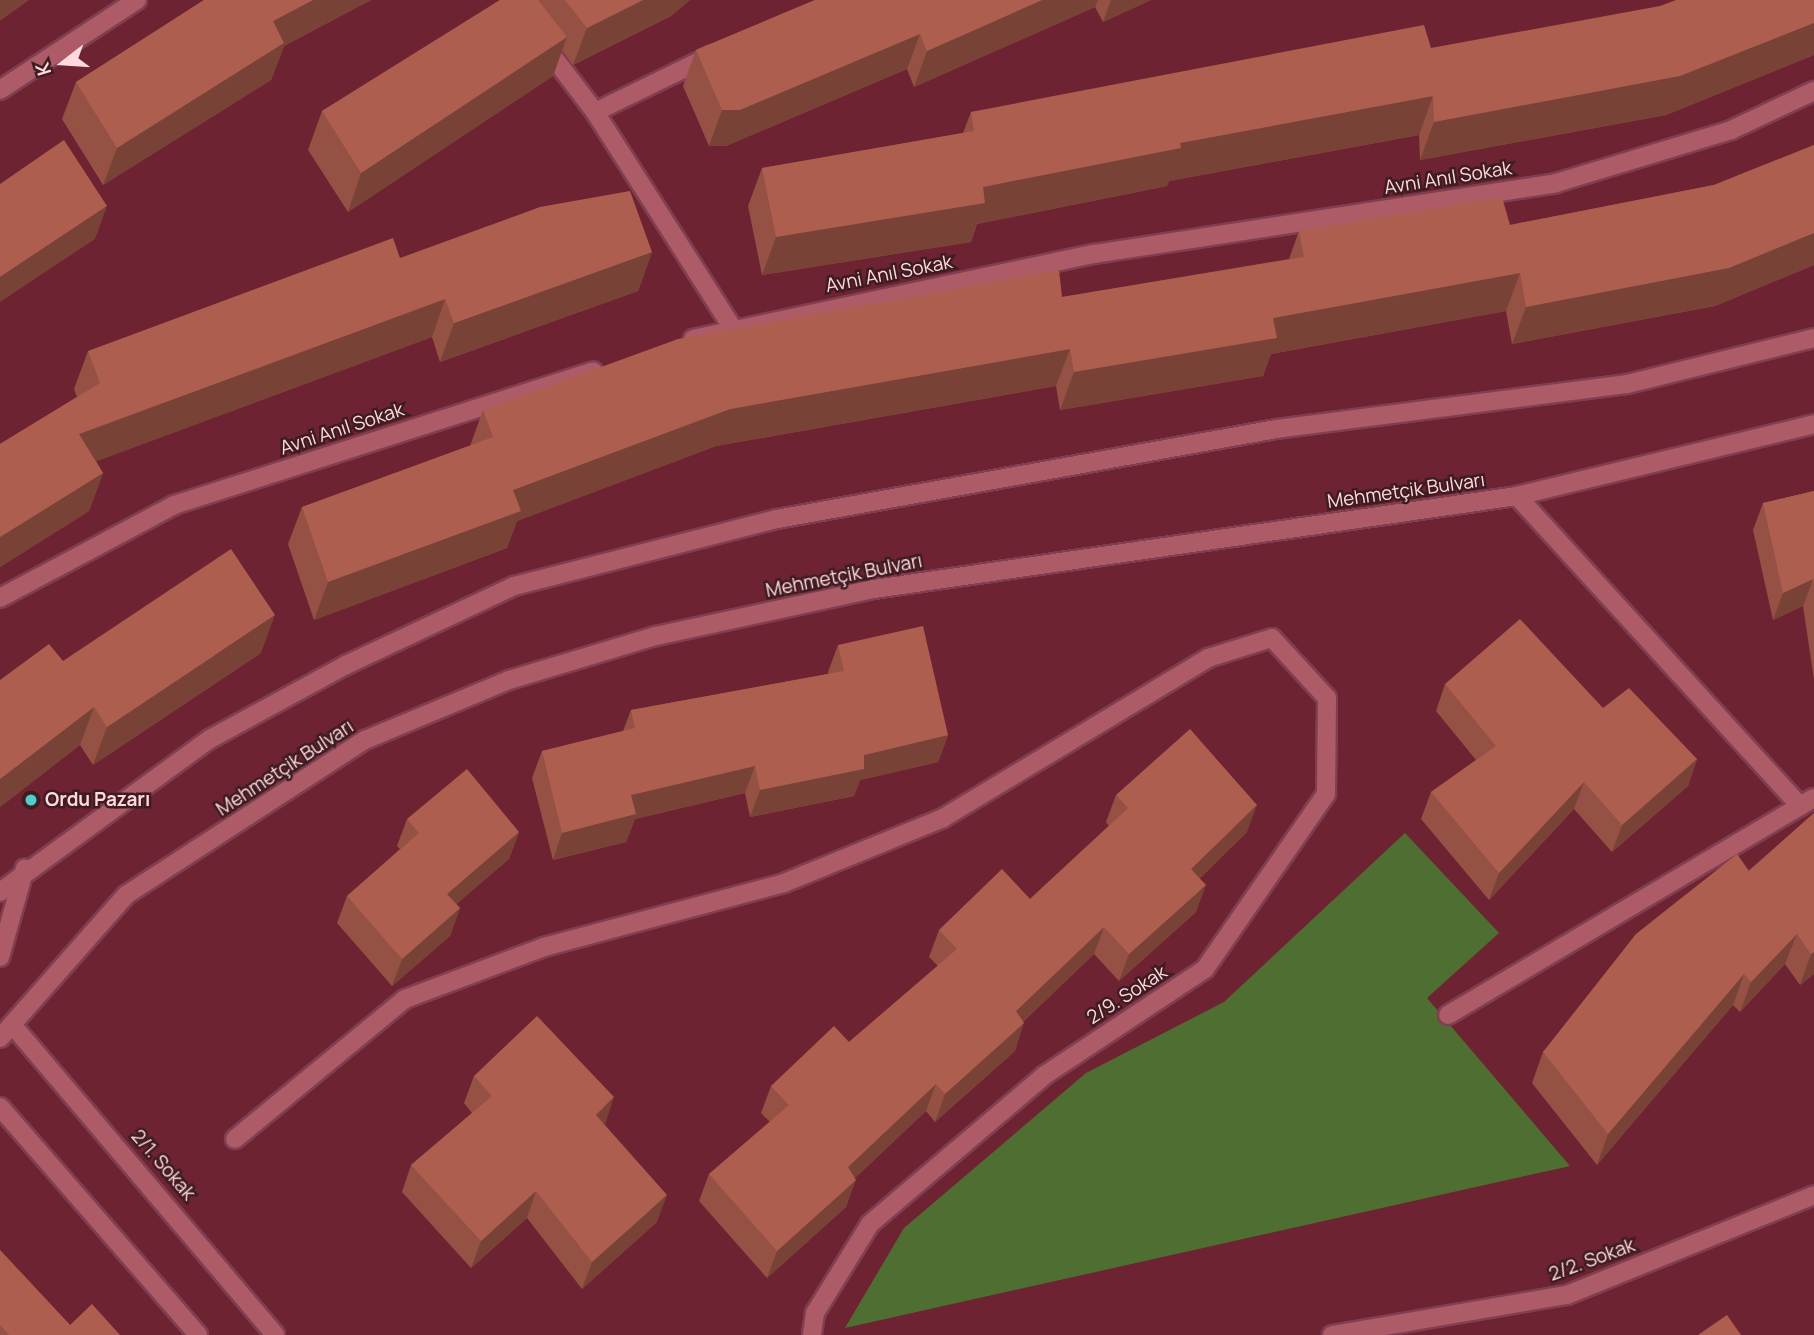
<!DOCTYPE html>
<meta charset="utf-8">
<style>
body{margin:0}
#map{position:relative;width:1814px;height:1335px;overflow:hidden;background:#6e2332;font-family:Manrope,sans-serif}
div>[style]{position:absolute}
.green>*{inset:0;background:#4f6f32}
.roads{filter:drop-shadow(2px 0 #803f51) drop-shadow(-2px 0 #803f51) drop-shadow(0 2px #803f51) drop-shadow(0 -2px #803f51)}
.minor>*{height:18px;margin:-9px;padding:0 9px;transform-origin:9px;border-radius:9px;background:#ac5b67}
.tertiary>*{height:18px;margin:-9px;padding:0 9px;transform-origin:9px;border-radius:9px;background:#ac5b67}
.secondary>*{height:18px;margin:-9px;padding:0 9px;transform-origin:9px;border-radius:9px;background:#ac5b67}
.wall>*{inset:0;background:#955144}
.shaded-wall>*{inset:0;background:#794237}
.building>*{inset:0;background:#ad5e4f}
.dots>*{width:19px;height:19px;translate:-50% -50%;box-sizing:border-box;border:4px solid #3e1c21;border-radius:50%}
span{translate:-50% -50%;white-space:nowrap;text-align:center;line-height:1.15;-webkit-text-stroke:5px #3e1c21;paint-order:stroke}
.street-label{font-size:19px;color:#ffd9dd}
.poi-label{font-size:19px;color:#ffd9dd;font-weight:700}
.left{translate:0 -50%;text-align:left}
.north{position:absolute;left:28px;top:28px;width:70px;height:70px;-webkit-text-stroke:5px #3e1c21;paint-order:stroke;rotate:253deg;font-size:19px;font-weight:700;line-height:28px;text-align:center;color:#ffd9dd}
.north::after{content:'';display:block;margin:auto;width:24px;height:32px;background:#ffd9dd;clip-path:polygon(50% 0,100% 100%,50% 72%,0 100%)}
</style>
<div id="map">
<div class="green">
<div style="clip-path:polygon(1405px 833px,1499px 933px,1427px 998px,1570px 1166px,845px 1328px,904px 1228px,1086px 1073px,1224px 1002px)"></div>
</div>
<div class="roads">
<div class="minor">
<div style="left:544px;top:45px;width:84px;rotate:52.7deg"></div>
<div style="left:712px;top:55px;width:130px;rotate:154deg"></div>
<div style="left:595px;top:112px;width:255px;rotate:57.5deg"></div>
<div style="left:0;top:90px;width:164px;rotate:-33.3deg"></div>
<div style="left:693px;top:339px;width:410px;rotate:-12deg"></div>
<div style="left:1094px;top:254px;width:467px;rotate:-8.7deg"></div>
<div style="left:1556px;top:183px;width:183px;rotate:-16.8deg"></div>
<div style="left:1731px;top:130px;width:92px;rotate:-25.2deg"></div>
<div style="left:1517px;top:496px;width:420px;rotate:47.6deg"></div>
<div style="left:0;top:598px;width:197px;rotate:-28.1deg"></div>
<div style="left:174px;top:505px;width:440px;rotate:-17.7deg"></div>
<div style="left:1448px;top:1015px;width:425px;rotate:-30.7deg"></div>
<div style="left:235px;top:1139px;width:220px;rotate:-39.5deg"></div>
<div style="left:405px;top:999px;width:148px;rotate:-20.5deg"></div>
<div style="left:544px;top:947px;width:248px;rotate:-14.9deg"></div>
<div style="left:784px;top:883px;width:172px;rotate:-22.2deg"></div>
<div style="left:943px;top:818px;width:310px;rotate:-31.1deg"></div>
<div style="left:1208px;top:658px;width:67px;rotate:-17.4deg"></div>
<div style="left:1272px;top:638px;width:81px;rotate:47.5deg"></div>
<div style="left:1327px;top:698px;width:96px;rotate:90.6deg"></div>
<div style="left:1326px;top:794px;width:213px;rotate:124.7deg"></div>
<div style="left:1205px;top:969px;width:192px;rotate:146.5deg"></div>
<div style="left:1045px;top:1075px;width:230px;rotate:139.6deg"></div>
<div style="left:870px;top:1224px;width:105px;rotate:121.7deg"></div>
<div style="left:815px;top:1313px;width:22px;rotate:98deg"></div>
<div style="left:1332px;top:1335px;width:238px;rotate:-9.7deg"></div>
<div style="left:1567px;top:1295px;width:266px;rotate:-22deg"></div>
</div>
<div class="tertiary">
<div style="left:15px;top:1028px;width:402px;rotate:49.7deg"></div>
<div style="left:0;top:1107px;width:302px;rotate:49deg"></div>
</div>
<div class="secondary">
<div style="left:0;top:892px;width:260px;rotate:-36.1deg"></div>
<div style="left:210px;top:739px;width:155px;rotate:-28.6deg"></div>
<div style="left:346px;top:665px;width:186px;rotate:-25.2deg"></div>
<div style="left:514px;top:586px;width:271px;rotate:-14.3deg"></div>
<div style="left:777px;top:519px;width:507px;rotate:-10.22deg"></div>
<div style="left:1276px;top:429px;width:354px;rotate:-7.3deg"></div>
<div style="left:1627px;top:384px;width:193px;rotate:-13.8deg"></div>
<div style="left:0;top:957px;width:92px;rotate:-74.3deg"></div>
<div style="left:0;top:1038px;width:191px;rotate:-48.6deg"></div>
<div style="left:126px;top:895px;width:285px;rotate:-33deg"></div>
<div style="left:365px;top:740px;width:156px;rotate:-22.6deg"></div>
<div style="left:509px;top:680px;width:153px;rotate:-16.7deg"></div>
<div style="left:656px;top:636px;width:223px;rotate:-12.2deg"></div>
<div style="left:874px;top:589px;width:650px;rotate:-8.23deg"></div>
<div style="left:1517px;top:496px;width:306px;rotate:-13.6deg"></div>
</div>
</div>
<div class="wall">
<div style="clip-path:polygon(204px 0,371px 0,284px 46px,271px 80px,103px 185px,62px 119px,76px 82px)"></div>
<div style="clip-path:polygon(500px 0,690px 0,671px 16px,573px 65px,562px 50px,553px 76px,348px 212px,308px 150px,322px 111px)"></div>
<div style="clip-path:polygon(815px 0,1151px 0,1103px 22px,1095px 7px,914px 87px,907px 69px,726px 146px,709px 146px,683px 86px,696px 50px)"></div>
<div style="clip-path:polygon(1814px 0,1814px 55px,1666px 115px,1420px 160px,1419px 135px,1169px 181px,1167px 186px,977px 224px,971px 242px,762px 275px,748px 206px,762px 168px,963px 133px,971px 112px,1431px 48px)"></div>
<div style="clip-path:polygon(1814px 145px,1814px 265px,1715px 306px,1512px 344px,1506px 311px,1271px 354px,1263px 376px,1060px 410px,1056px 386px,716px 446px,517px 521px,507px 548px,314px 620px,288px 544px,302px 507px,470px 446px,483px 410px,1062px 297px,1289px 259px,1299px 231px,1510px 225px,1714px 185px)"></div>
<div style="clip-path:polygon(652px 252px,638px 291px,440px 362px,432px 337px,96px 461px,103px 473px,89px 511px,0 567px,0 444px,77px 397px,74px 389px,88px 351px,400px 258px)"></div>
<div style="clip-path:polygon(1814px 491px,1814px 680px,1803px 606px,1773px 620px,1753px 530px,1763px 503px)"></div>
<div style="clip-path:polygon(838px 645px,948px 735px,938px 762px,860px 780px,854px 796px,750px 817px,745px 793px,635px 819px,626px 842px,553px 860px,532px 778px,542px 751px,623px 731px,631px 710px,828px 674px,828px 672px)"></div>
<div style="clip-path:polygon(261px 653px,93px 765px,80px 745px,0 807px,0 680px,63px 661px)"></div>
<div style="clip-path:polygon(1445px 684px,1603px 708px,1697px 759px,1688px 786px,1612px 852px,1574px 809px,1489px 900px,1421px 819px,1431px 792px,1476px 760px,1436px 711px)"></div>
<div style="clip-path:polygon(1116px 795px,1247px 832px,1200px 878px,1196px 912px,1119px 981px,1094px 954px,1023px 1022px,1015px 1051px,935px 1122px,926px 1111px,855px 1178px,846px 1207px,767px 1278px,699px 1201px,709px 1174px,770px 1122px,761px 1113px,771px 1086px,849px 1042px,938px 966px,929px 957px,939px 930px,1030px 899px,1109px 826px,1106px 822px)"></div>
<div style="clip-path:polygon(1814px 813px,1814px 974px,1800px 985px,1785px 964px,1740px 1012px,1733px 1005px,1597px 1165px,1532px 1083px,1543px 1052px)"></div>
<div style="clip-path:polygon(407px 819px,519px 832px,509px 859px,456px 904px,460px 908px,450px 936px,392px 986px,337px 923px,347px 896px,400px 849px,397px 846px)"></div>
<div style="clip-path:polygon(474px 1076px,604px 1125px,657px 1222px,582px 1289px,527px 1218px,471px 1268px,402px 1192px,411px 1165px,472px 1113px,464px 1103px)"></div>
<div style="clip-path:polygon(0 1250px,70px 1325px,120px 1335px,0 1335px)"></div>
</div>
<div class="shaded-wall">
<div style="clip-path:polygon(0 0,29px 0,0 21px)"></div>
<div style="clip-path:polygon(313px 0,371px 0,284px 46px,271px 80px,103px 185px,117px 148px,273px 21px)"></div>
<div style="clip-path:polygon(643px 0,690px 0,671px 16px,573px 65px,587px 28px)"></div>
<div style="clip-path:polygon(1042px 0,1098px 0,1095px 7px,914px 87px,927px 51px)"></div>
<div style="clip-path:polygon(1111px 0,1151px 0,1103px 22px)"></div>
<div style="clip-path:polygon(1814px 23px,1814px 55px,1666px 115px,1420px 160px,1434px 122px)"></div>
<div style="clip-path:polygon(920px 34px,907px 69px,726px 146px,709px 146px,722px 110px)"></div>
<div style="clip-path:polygon(567px 37px,553px 76px,348px 212px,361px 173px)"></div>
<div style="clip-path:polygon(1433px 96px,1419px 135px,1169px 181px,1167px 186px,977px 224px,971px 242px,762px 275px,776px 237px,983px 187px,1180px 143px)"></div>
<div style="clip-path:polygon(107px 206px,95px 239px,0 302px,0 277px)"></div>
<div style="clip-path:polygon(1814px 233px,1814px 265px,1715px 306px,1512px 344px,1526px 307px)"></div>
<div style="clip-path:polygon(652px 252px,638px 291px,440px 362px,454px 323px)"></div>
<div style="clip-path:polygon(1520px 273px,1506px 311px,1271px 354px,1263px 376px,1060px 410px,1074px 372px,1273px 318px)"></div>
<div style="clip-path:polygon(445px 299px,432px 337px,65px 473px,79px 434px)"></div>
<div style="clip-path:polygon(1070px 349px,1056px 386px,716px 446px,517px 521px,507px 548px,314px 620px,328px 582px,513px 490px,730px 409px)"></div>
<div style="clip-path:polygon(103px 473px,89px 511px,0 567px,0 537px)"></div>
<div style="clip-path:polygon(1813px 579px,1803px 606px,1773px 620px,1783px 593px)"></div>
<div style="clip-path:polygon(275px 615px,261px 653px,93px 765px,107px 727px)"></div>
<div style="clip-path:polygon(94px 707px,80px 745px,0 807px,0 779px)"></div>
<div style="clip-path:polygon(948px 735px,938px 762px,860px 780px,854px 796px,750px 817px,760px 790px,864px 755px)"></div>
<div style="clip-path:polygon(1697px 759px,1688px 786px,1612px 852px,1622px 825px)"></div>
<div style="clip-path:polygon(755px 766px,745px 793px,635px 819px,626px 842px,553px 860px,562px 833px,631px 795px)"></div>
<div style="clip-path:polygon(1584px 782px,1574px 809px,1489px 900px,1499px 873px)"></div>
<div style="clip-path:polygon(1257px 805px,1247px 832px,1181px 896px,1191px 869px)"></div>
<div style="clip-path:polygon(519px 832px,509px 859px,437px 921px,447px 894px)"></div>
<div style="clip-path:polygon(1206px 885px,1196px 912px,1119px 981px,1129px 954px)"></div>
<div style="clip-path:polygon(460px 908px,450px 936px,392px 986px,402px 959px)"></div>
<div style="clip-path:polygon(1104px 927px,1094px 954px,1006px 1038px,1016px 1011px)"></div>
<div style="clip-path:polygon(1797px 934px,1785px 964px,1740px 1012px,1751px 982px)"></div>
<div style="clip-path:polygon(1814px 952px,1814px 974px,1800px 985px,1811px 954px)"></div>
<div style="clip-path:polygon(1744px 974px,1733px 1005px,1597px 1165px,1608px 1134px)"></div>
<div style="clip-path:polygon(1024px 1023px,1015px 1051px,935px 1122px,945px 1094px)"></div>
<div style="clip-path:polygon(936px 1084px,926px 1111px,838px 1194px,848px 1167px)"></div>
<div style="clip-path:polygon(614px 1097px,605px 1125px,596px 1115px)"></div>
<div style="clip-path:polygon(856px 1180px,846px 1207px,767px 1278px,777px 1251px)"></div>
<div style="clip-path:polygon(536px 1191px,527px 1218px,471px 1268px,481px 1241px)"></div>
<div style="clip-path:polygon(667px 1195px,657px 1222px,582px 1289px,592px 1262px)"></div>
</div>
<div class="building">
<div style="clip-path:polygon(204px 0,313px 0,273px 21px,284px 43px,117px 148px,76px 82px)"></div>
<div style="clip-path:polygon(500px 0,538px 0,567px 37px,361px 173px,322px 111px)"></div>
<div style="clip-path:polygon(565px 0,643px 0,587px 28px)"></div>
<div style="clip-path:polygon(815px 0,1042px 0,927px 51px,920px 34px,740px 110px,722px 110px,696px 50px)"></div>
<div style="clip-path:polygon(1676px 0,1814px 0,1814px 23px,1680px 76px,1434px 122px,1433px 96px,1180px 143px,1181px 148px,983px 187px,985px 203px,776px 237px,762px 168px,974px 131px,971px 112px,1424px 25px,1431px 48px,1660px 6px)"></div>
<div style="clip-path:polygon(64px 140px,107px 206px,0 277px,0 184px)"></div>
<div style="clip-path:polygon(1814px 145px,1814px 233px,1729px 268px,1526px 307px,1520px 273px,1273px 318px,1277px 338px,1074px 372px,1070px 349px,730px 409px,513px 490px,521px 511px,328px 582px,302px 507px,493px 437px,483px 410px,678px 339px,1059px 270px,1062px 297px,1304px 257px,1299px 231px,1502px 197px,1510px 225px,1714px 185px)"></div>
<div style="clip-path:polygon(630px 191px,652px 252px,454px 323px,445px 299px,79px 434px,103px 473px,0 537px,0 444px,100px 383px,88px 351px,393px 238px,400px 258px,540px 207px)"></div>
<div style="clip-path:polygon(1814px 491px,1814px 584px,1813px 579px,1783px 593px,1763px 503px)"></div>
<div style="clip-path:polygon(231px 549px,275px 615px,107px 727px,94px 707px,0 779px,0 680px,49px 644px,63px 661px)"></div>
<div style="clip-path:polygon(1520px 619px,1603px 708px,1629px 688px,1697px 759px,1622px 825px,1584px 782px,1499px 873px,1431px 792px,1496px 746px,1445px 684px)"></div>
<div style="clip-path:polygon(923px 626px,948px 735px,864px 755px,864px 769px,760px 790px,755px 766px,631px 795px,636px 814px,562px 833px,542px 751px,635px 728px,631px 710px,844px 671px,838px 645px)"></div>
<div style="clip-path:polygon(1190px 729px,1257px 805px,1191px 869px,1206px 885px,1129px 954px,1104px 927px,1016px 1011px,1024px 1023px,945px 1094px,936px 1084px,848px 1167px,856px 1180px,777px 1251px,709px 1174px,789px 1105px,771px 1086px,834px 1026px,849px 1042px,957px 949px,939px 930px,1002px 869px,1030px 899px,1128px 808px,1116px 795px)"></div>
<div style="clip-path:polygon(467px 769px,519px 832px,447px 894px,460px 908px,402px 959px,347px 896px,419px 833px,407px 819px)"></div>
<div style="clip-path:polygon(1814px 813px,1814px 952px,1811px 954px,1797px 934px,1751px 982px,1744px 974px,1608px 1134px,1543px 1052px,1636px 934px,1737px 854px,1749px 871px)"></div>
<div style="clip-path:polygon(537px 1016px,614px 1097px,596px 1115px,667px 1195px,592px 1262px,536px 1191px,481px 1241px,411px 1165px,492px 1096px,474px 1076px)"></div>
<div style="clip-path:polygon(0 1250px,70px 1325px,92px 1304px,120px 1335px,9px 1335px,0 1325px)"></div>
<div style="clip-path:polygon(1727px 1315px,1741px 1335px,1698px 1335px)"></div>
</div>
<div class="dots">
<div style="left:31px;top:800px;background:#53cdc9"></div>
</div>
<div class="street-label">
<span style="left:1448px;top:178px;rotate:-9deg">Avni Anıl Sokak</span>
<span style="left:889px;top:274px;rotate:-11deg">Avni Anıl Sokak</span>
<span style="left:342px;top:429px;rotate:-18deg">Avni Anıl Sokak</span>
<span style="left:1406px;top:491px;rotate:-8deg">Mehmetçik Bulvarı</span>
<span style="left:844px;top:576px;rotate:-11deg">Mehmetçik Bulvarı</span>
<span style="left:285px;top:768px;rotate:-33deg">Mehmetçik Bulvarı</span>
<span style="left:1127px;top:995px;rotate:-33deg">2/9. Sokak</span>
<span style="left:163px;top:1165px;rotate:49deg">2/1. Sokak</span>
<span style="left:1592px;top:1260px;rotate:-20deg">2/2. Sokak</span>
</div>
<div class="poi-label">
<span class="left" style="left:45px;top:800px">Ordu Pazarı</span>
</div>
<div class="north">K</div>
</div>
